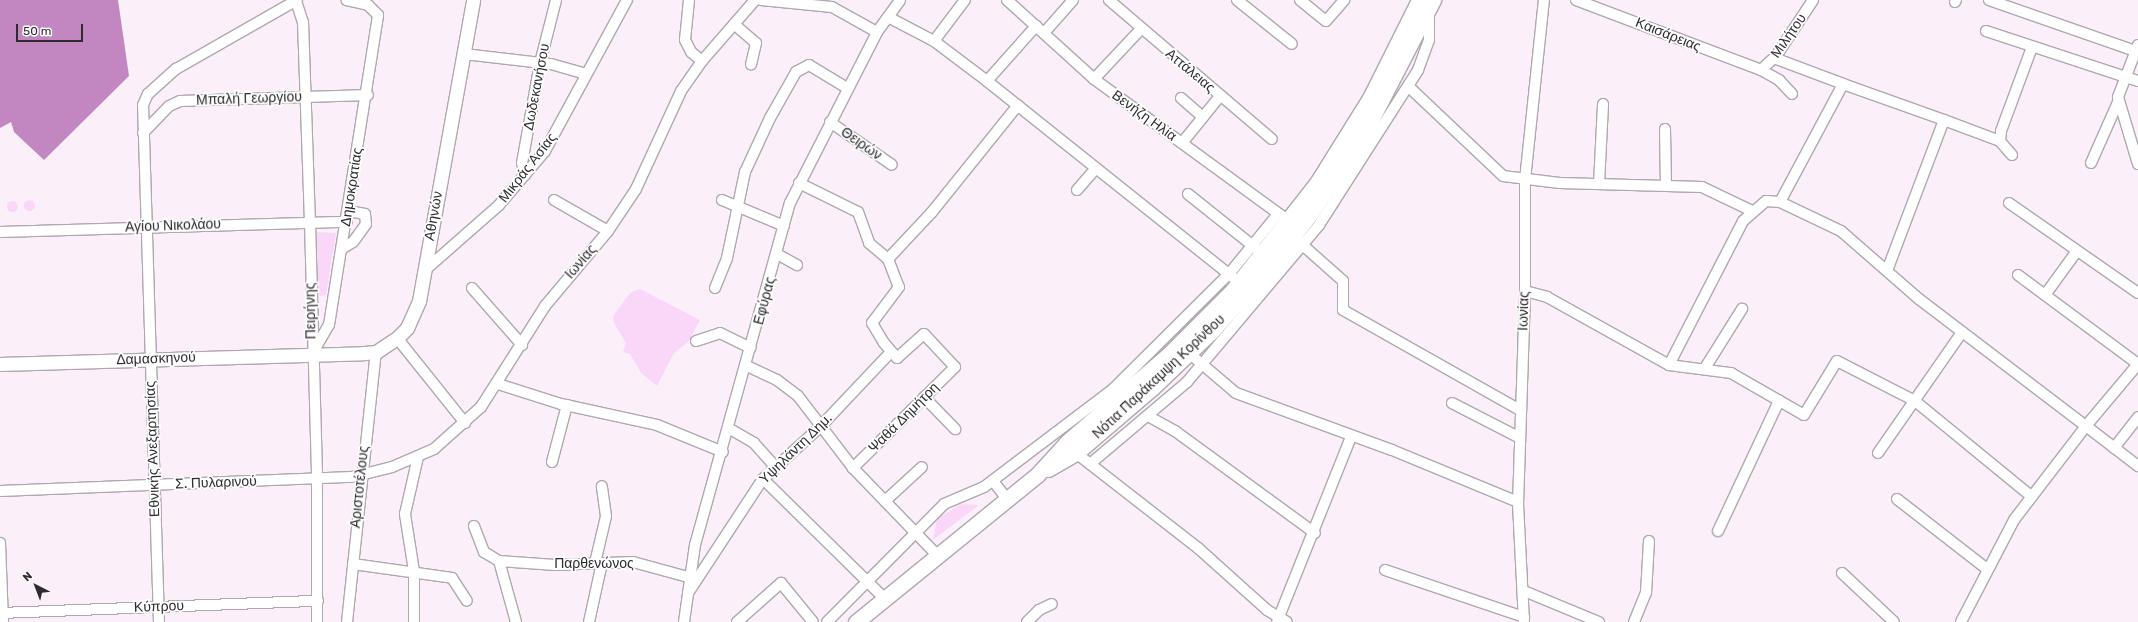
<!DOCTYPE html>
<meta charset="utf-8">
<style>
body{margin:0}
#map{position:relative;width:2138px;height:622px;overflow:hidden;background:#fbf0fa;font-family:Rubik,sans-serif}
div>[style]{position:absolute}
.green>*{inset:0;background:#fad6f9}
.round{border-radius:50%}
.water>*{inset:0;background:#c286c0}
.roads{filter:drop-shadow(1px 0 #b0a7b0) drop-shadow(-1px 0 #b0a7b0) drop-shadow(0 1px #b0a7b0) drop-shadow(0 -1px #b0a7b0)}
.minor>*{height:10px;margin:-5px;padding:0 5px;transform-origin:5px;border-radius:5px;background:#fff}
.major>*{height:13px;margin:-6.5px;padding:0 6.5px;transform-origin:6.5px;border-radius:6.5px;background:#fff}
.highway>*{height:15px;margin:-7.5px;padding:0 7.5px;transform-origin:7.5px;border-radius:7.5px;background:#fff}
span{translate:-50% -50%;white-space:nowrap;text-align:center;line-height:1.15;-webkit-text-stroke:3.5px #fff;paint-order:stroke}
.street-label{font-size:14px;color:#2e2a2e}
.north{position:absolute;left:16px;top:566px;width:40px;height:40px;-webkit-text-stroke:3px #fff;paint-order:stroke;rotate:318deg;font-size:11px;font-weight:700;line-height:16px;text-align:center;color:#2e2a2e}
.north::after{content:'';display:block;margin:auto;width:14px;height:18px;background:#2e2a2e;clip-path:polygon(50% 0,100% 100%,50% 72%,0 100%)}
.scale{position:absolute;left:16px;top:24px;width:67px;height:18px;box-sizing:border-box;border:2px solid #2e2a2e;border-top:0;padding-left:5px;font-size:12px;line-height:14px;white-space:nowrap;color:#2e2a2e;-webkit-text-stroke:3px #fff;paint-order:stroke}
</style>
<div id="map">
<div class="green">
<div class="round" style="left:23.5px;top:199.5px;width:11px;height:11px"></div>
<div class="round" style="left:6.5px;top:200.5px;width:11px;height:11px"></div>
<div style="clip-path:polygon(317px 232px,336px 233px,326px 295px,322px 296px,317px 295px)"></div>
<div style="clip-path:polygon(640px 289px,700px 320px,689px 341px,674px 353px,657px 386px,641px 373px,630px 354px,623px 352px,626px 343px,614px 323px,613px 316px,630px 293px)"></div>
<div style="clip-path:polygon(961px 504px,979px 505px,933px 540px,937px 519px)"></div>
</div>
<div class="water">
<div style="clip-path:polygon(0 0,118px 0,129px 76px,44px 160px,14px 132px,11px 122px,0 128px)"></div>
</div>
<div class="roads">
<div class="minor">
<div style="left:689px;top:0;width:40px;rotate:95.7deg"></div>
<div style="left:685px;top:40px;width:13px;rotate:63deg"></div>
<div style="left:691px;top:52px;width:14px;rotate:39deg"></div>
<div style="left:761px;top:0;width:71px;rotate:5.6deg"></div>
<div style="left:832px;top:7px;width:51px;rotate:29.1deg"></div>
<div style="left:1007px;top:0;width:118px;rotate:42.2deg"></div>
<div style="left:1094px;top:79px;width:234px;rotate:36.1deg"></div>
<div style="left:1109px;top:0;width:214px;rotate:40.5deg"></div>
<div style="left:1237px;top:0;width:70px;rotate:38.7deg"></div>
<div style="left:1300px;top:0;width:33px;rotate:39deg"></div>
<div style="left:1326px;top:21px;width:28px;rotate:-49deg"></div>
<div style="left:1576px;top:0;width:198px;rotate:20.7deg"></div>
<div style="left:1761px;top:70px;width:21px;rotate:29deg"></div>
<div style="left:1779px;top:80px;width:19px;rotate:47deg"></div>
<div style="left:1989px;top:0;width:158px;rotate:19.2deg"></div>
<div style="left:296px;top:1px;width:22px;rotate:72deg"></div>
<div style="left:303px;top:22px;width:201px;rotate:88deg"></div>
<div style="left:310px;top:223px;width:257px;rotate:88.4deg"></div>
<div style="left:317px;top:480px;width:142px;rotate:90deg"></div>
<div style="left:1955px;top:2px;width:2px;rotate:-63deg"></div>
<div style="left:888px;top:17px;width:52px;rotate:27.6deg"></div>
<div style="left:934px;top:41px;width:66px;rotate:37deg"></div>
<div style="left:987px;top:81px;width:316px;rotate:38.6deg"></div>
<div style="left:734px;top:24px;width:29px;rotate:41deg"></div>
<div style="left:756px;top:43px;width:22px;rotate:103deg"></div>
<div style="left:1986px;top:31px;width:160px;rotate:18.2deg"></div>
<div style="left:1044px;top:33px;width:44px;rotate:-48.7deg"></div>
<div style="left:934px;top:41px;width:51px;rotate:-52.9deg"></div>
<div style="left:2138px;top:45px;width:56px;rotate:111deg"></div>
<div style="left:2118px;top:97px;width:70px;rotate:73.4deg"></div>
<div style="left:464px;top:54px;width:88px;rotate:6.6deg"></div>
<div style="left:551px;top:64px;width:36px;rotate:16deg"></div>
<div style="left:1774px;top:58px;width:74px;rotate:20.6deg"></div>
<div style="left:1761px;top:70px;width:21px;rotate:-43deg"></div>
<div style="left:1776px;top:56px;width:67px;rotate:-56.5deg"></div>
<div style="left:1094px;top:79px;width:67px;rotate:-46.8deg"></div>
<div style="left:987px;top:81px;width:74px;rotate:-48.3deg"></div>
<div style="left:1409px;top:87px;width:129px;rotate:43.4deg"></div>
<div style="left:1503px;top:176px;width:57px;rotate:7deg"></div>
<div style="left:1560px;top:183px;width:142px;rotate:1.6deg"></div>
<div style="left:1702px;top:187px;width:55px;rotate:25.6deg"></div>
<div style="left:1181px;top:98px;width:29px;rotate:41deg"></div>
<div style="left:1944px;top:120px;width:60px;rotate:20.6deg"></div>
<div style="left:830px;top:122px;width:75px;rotate:34.7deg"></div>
<div style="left:1665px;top:129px;width:57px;rotate:89deg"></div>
<div style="left:143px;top:133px;width:37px;rotate:-46deg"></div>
<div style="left:169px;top:106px;width:12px;rotate:-24deg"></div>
<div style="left:180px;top:101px;width:188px;rotate:-1.8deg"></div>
<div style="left:1182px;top:143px;width:60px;rotate:-51deg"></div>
<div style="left:2012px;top:155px;width:18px;rotate:-131deg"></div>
<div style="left:2000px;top:141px;width:10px;rotate:-84deg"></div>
<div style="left:2001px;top:131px;width:90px;rotate:-69.7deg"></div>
<div style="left:2091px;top:163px;width:67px;rotate:-66.1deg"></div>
<div style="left:525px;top:175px;width:12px;rotate:-104deg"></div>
<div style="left:522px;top:163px;width:102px;rotate:-79.8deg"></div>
<div style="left:540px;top:63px;width:65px;rotate:-75.7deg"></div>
<div style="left:799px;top:183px;width:66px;rotate:26.2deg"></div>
<div style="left:858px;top:212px;width:33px;rotate:70deg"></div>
<div style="left:869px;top:243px;width:25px;rotate:40deg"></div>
<div style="left:888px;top:259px;width:30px;rotate:69deg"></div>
<div style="left:899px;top:287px;width:45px;rotate:126.9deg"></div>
<div style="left:872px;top:323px;width:23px;rotate:59deg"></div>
<div style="left:884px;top:343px;width:20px;rotate:49deg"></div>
<div style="left:897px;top:358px;width:36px;rotate:-42deg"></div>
<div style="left:924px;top:334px;width:45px;rotate:46.8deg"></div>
<div style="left:955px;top:367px;width:144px;rotate:135.3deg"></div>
<div style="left:1599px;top:184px;width:80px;rotate:-87.1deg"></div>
<div style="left:1077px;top:190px;width:29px;rotate:-49deg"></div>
<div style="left:1188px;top:194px;width:88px;rotate:38.6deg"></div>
<div style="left:554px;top:200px;width:62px;rotate:29.9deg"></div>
<div style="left:722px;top:200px;width:67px;rotate:22.8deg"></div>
<div style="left:1780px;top:202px;width:134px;rotate:-61.9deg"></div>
<div style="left:1843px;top:84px;width:107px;rotate:19.6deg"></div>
<div style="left:1944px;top:120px;width:161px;rotate:110.7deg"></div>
<div style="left:2009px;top:203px;width:157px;rotate:34.9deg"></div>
<div style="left:0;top:232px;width:347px;rotate:-1.7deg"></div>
<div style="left:1298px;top:241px;width:60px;rotate:41.6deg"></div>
<div style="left:1343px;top:281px;width:29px;rotate:90deg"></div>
<div style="left:1343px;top:310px;width:203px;rotate:29.5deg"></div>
<div style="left:343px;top:248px;width:12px;rotate:-31deg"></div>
<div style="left:353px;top:242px;width:22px;rotate:-54deg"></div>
<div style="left:366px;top:224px;width:10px;rotate:-96deg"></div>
<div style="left:365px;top:214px;width:17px;rotate:-170deg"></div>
<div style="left:777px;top:254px;width:23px;rotate:29deg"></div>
<div style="left:888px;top:259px;width:64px;rotate:-46.9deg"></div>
<div style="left:932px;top:212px;width:137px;rotate:-51.2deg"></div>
<div style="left:424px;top:271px;width:100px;rotate:-41.3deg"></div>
<div style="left:499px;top:205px;width:71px;rotate:-49.6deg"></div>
<div style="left:545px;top:151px;width:172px;rotate:-61.5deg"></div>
<div style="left:2018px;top:275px;width:149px;rotate:36.6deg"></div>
<div style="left:472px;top:288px;width:76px;rotate:48.7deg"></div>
<div style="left:715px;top:288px;width:32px;rotate:-68deg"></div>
<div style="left:727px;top:258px;width:88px;rotate:-78.2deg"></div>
<div style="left:745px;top:172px;width:60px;rotate:-65.2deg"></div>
<div style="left:770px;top:118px;width:53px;rotate:-60.5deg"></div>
<div style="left:796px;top:72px;width:15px;rotate:-28deg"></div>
<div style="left:809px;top:65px;width:44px;rotate:31.2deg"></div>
<div style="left:1525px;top:291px;width:23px;rotate:15deg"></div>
<div style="left:1547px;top:297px;width:140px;rotate:29.1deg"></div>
<div style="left:1669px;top:365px;width:63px;rotate:7.4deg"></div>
<div style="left:1731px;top:373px;width:84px;rotate:29.9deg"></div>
<div style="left:1804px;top:415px;width:63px;rotate:-58.6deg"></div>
<div style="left:1837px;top:361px;width:88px;rotate:27.1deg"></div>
<div style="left:1915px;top:401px;width:150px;rotate:39.3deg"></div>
<div style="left:2045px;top:295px;width:54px;rotate:-54deg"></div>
<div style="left:397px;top:338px;width:109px;rotate:51.3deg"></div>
<div style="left:696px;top:341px;width:25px;rotate:-18deg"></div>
<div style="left:720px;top:333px;width:34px;rotate:26deg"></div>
<div style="left:312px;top:354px;width:34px;rotate:-60deg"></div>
<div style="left:329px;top:325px;width:314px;rotate:-81deg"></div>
<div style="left:378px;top:15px;width:14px;rotate:-135deg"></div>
<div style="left:368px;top:5px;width:22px;rotate:-167deg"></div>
<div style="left:1196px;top:359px;width:52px;rotate:40.4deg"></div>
<div style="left:1236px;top:393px;width:166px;rotate:20.1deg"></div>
<div style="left:1392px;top:450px;width:136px;rotate:22.4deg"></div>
<div style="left:2138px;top:364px;width:81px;rotate:130deg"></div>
<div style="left:2086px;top:426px;width:66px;rotate:37.6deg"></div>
<div style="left:1669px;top:365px;width:162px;rotate:-62.8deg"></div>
<div style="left:1743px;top:221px;width:30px;rotate:-41deg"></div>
<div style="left:1766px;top:201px;width:14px;rotate:4deg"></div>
<div style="left:1780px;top:202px;width:68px;rotate:25.4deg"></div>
<div style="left:1841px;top:231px;width:103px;rotate:41.1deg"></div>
<div style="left:1919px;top:299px;width:210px;rotate:37.3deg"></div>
<div style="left:2086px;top:426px;width:118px;rotate:127.5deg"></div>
<div style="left:2014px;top:520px;width:115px;rotate:117.5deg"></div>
<div style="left:747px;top:366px;width:33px;rotate:25deg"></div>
<div style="left:777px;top:380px;width:26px;rotate:37deg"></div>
<div style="left:798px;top:396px;width:91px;rotate:52.6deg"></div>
<div style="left:853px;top:468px;width:122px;rotate:46deg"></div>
<div style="left:1705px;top:368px;width:70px;rotate:-57.9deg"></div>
<div style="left:498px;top:384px;width:66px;rotate:17.6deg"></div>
<div style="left:561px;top:404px;width:98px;rotate:12.3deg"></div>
<div style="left:657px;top:425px;width:71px;rotate:22.2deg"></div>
<div style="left:924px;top:397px;width:45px;rotate:45.9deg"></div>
<div style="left:1452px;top:403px;width:76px;rotate:27.2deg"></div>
<div style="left:1148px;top:416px;width:31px;rotate:29deg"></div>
<div style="left:1175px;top:431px;width:173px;rotate:36.1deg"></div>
<div style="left:730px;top:429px;width:28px;rotate:30deg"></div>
<div style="left:754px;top:443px;width:31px;rotate:48deg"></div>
<div style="left:2114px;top:448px;width:39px;rotate:-52deg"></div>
<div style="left:1076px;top:453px;width:155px;rotate:37.9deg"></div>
<div style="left:1198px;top:548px;width:93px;rotate:41.9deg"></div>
<div style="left:1267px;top:610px;width:23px;rotate:31deg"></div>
<div style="left:1878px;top:453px;width:147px;rotate:-55.2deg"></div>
<div style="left:552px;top:462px;width:59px;rotate:-75.3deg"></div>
<div style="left:1090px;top:464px;width:127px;rotate:-40.2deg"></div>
<div style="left:1187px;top:382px;width:205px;rotate:-49.9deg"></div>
<div style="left:1319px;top:225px;width:184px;rotate:-57.4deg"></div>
<div style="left:1418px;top:70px;width:32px;rotate:-70deg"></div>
<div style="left:1429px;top:40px;width:29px;rotate:-90deg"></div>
<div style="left:763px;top:479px;width:171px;rotate:44.5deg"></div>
<div style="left:993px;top:481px;width:23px;rotate:52deg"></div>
<div style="left:0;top:491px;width:352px;rotate:-2.3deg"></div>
<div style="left:352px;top:477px;width:41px;rotate:-14deg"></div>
<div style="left:392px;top:467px;width:46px;rotate:-23.2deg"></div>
<div style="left:434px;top:449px;width:63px;rotate:-41.8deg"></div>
<div style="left:481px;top:407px;width:120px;rotate:-57.6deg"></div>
<div style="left:545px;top:306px;width:98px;rotate:-50deg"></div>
<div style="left:608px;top:231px;width:50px;rotate:-56.3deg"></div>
<div style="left:636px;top:189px;width:108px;rotate:-65.3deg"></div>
<div style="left:681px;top:91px;width:37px;rotate:-55deg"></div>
<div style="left:702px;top:61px;width:81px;rotate:-49deg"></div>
<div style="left:1897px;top:499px;width:114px;rotate:37.9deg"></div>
<div style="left:885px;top:501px;width:50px;rotate:-42.6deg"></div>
<div style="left:474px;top:526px;width:28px;rotate:69deg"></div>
<div style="left:484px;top:552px;width:17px;rotate:31deg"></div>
<div style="left:499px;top:561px;width:56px;rotate:4.1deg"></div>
<div style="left:555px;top:565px;width:78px;rotate:-2.2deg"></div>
<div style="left:633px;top:562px;width:57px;rotate:15.3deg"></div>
<div style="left:1718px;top:531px;width:144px;rotate:-64.9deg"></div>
<div style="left:0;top:543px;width:79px;rotate:87.8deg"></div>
<div style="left:499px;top:561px;width:63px;rotate:74.4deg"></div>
<div style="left:595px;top:563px;width:48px;rotate:-76.8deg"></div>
<div style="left:606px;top:516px;width:30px;rotate:-98deg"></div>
<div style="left:353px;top:564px;width:100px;rotate:8deg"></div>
<div style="left:452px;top:578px;width:27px;rotate:57deg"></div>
<div style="left:1385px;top:570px;width:147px;rotate:18.7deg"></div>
<div style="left:1842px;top:573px;width:71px;rotate:43.3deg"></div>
<div style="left:1524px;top:591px;width:81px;rotate:22.5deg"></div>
<div style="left:688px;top:593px;width:136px;rotate:-56.7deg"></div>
<div style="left:763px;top:479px;width:77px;rotate:-42.4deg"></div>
<div style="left:820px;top:427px;width:103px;rotate:-46.6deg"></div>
<div style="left:0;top:613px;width:318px;rotate:-2.2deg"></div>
<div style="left:159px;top:622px;width:517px;rotate:-91.77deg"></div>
<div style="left:143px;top:105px;width:12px;rotate:-66deg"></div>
<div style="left:148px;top:94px;width:38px;rotate:-42deg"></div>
<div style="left:176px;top:69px;width:139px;rotate:-29.7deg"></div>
<div style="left:347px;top:622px;width:272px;rotate:-83.9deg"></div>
<div style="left:414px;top:622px;width:51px;rotate:-90deg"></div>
<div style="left:414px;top:571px;width:58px;rotate:-99deg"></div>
<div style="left:405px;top:514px;width:58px;rotate:-77.2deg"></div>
<div style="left:589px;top:622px;width:60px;rotate:-77.6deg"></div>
<div style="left:684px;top:622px;width:78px;rotate:-81.9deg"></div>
<div style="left:695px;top:545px;width:355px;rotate:-74.5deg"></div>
<div style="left:790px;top:203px;width:192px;rotate:-63deg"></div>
<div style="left:877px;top:32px;width:39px;rotate:-54deg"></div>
<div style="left:737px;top:622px;width:59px;rotate:-41.6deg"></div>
<div style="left:781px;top:583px;width:50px;rotate:50.6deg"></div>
<div style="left:827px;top:622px;width:166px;rotate:-45.2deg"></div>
<div style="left:944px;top:504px;width:43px;rotate:-23deg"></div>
<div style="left:984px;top:487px;width:161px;rotate:-37.2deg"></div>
<div style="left:1112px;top:390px;width:165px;rotate:-44.8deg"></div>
<div style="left:1229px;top:274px;width:77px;rotate:-50.8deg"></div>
<div style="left:1027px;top:622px;width:17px;rotate:-45deg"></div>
<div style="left:1039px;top:610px;width:14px;rotate:-25deg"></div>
<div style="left:1277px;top:622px;width:199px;rotate:-68.2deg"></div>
<div style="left:1524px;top:622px;width:117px;rotate:-92.9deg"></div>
<div style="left:1518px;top:505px;width:214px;rotate:-88.1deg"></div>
<div style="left:1525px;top:291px;width:111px;rotate:-90deg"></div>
<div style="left:1525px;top:180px;width:181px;rotate:-84deg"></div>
<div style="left:1634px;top:622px;width:31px;rotate:-68deg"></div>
<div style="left:1646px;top:593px;width:52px;rotate:-86.7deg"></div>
</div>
<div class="major">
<div style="left:0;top:364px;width:364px;rotate:-1.7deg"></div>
<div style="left:364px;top:353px;width:12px;rotate:-5deg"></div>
<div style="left:376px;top:352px;width:25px;rotate:-34deg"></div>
<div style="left:397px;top:338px;width:14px;rotate:-45deg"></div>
<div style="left:407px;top:328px;width:30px;rotate:-66deg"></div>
<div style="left:419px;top:301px;width:306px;rotate:-79.8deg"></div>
</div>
<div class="highway">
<div style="left:1048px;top:469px;width:32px;rotate:-30deg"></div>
<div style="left:1076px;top:453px;width:101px;rotate:-40.6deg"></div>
<div style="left:1153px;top:387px;width:80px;rotate:-43.5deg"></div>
<div style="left:1211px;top:332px;width:95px;rotate:-48.4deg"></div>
<div style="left:1274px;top:261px;width:61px;rotate:-52.4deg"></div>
<div style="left:1311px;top:213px;width:106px;rotate:-56.9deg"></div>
<div style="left:1369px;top:124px;width:140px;rotate:-62.7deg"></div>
<div style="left:856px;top:622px;width:233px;rotate:-39.1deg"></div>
<div style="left:1037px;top:475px;width:45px;rotate:-47.7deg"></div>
<div style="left:1067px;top:442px;width:133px;rotate:-40.7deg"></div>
<div style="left:1168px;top:355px;width:91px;rotate:-45deg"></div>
<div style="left:1232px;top:291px;width:137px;rotate:-51.8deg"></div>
<div style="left:1317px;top:183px;width:100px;rotate:-58.1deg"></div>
<div style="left:1370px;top:98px;width:110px;rotate:-63.4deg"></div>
</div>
</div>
<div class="street-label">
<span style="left:1668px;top:35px;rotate:22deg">Καισάρειας</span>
<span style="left:1789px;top:36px;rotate:-55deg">Μιλήτου</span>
<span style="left:1190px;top:71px;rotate:40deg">Αττάλειας</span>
<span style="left:537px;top:87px;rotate:-79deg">Δωδεκανήσου</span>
<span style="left:249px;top:99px;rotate:-2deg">Μπαλή Γεωργίου</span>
<span style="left:1144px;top:116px;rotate:36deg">Βενήζη Ηλία</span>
<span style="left:861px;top:144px;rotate:35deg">Θειρών</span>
<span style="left:528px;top:168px;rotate:-52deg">Μικράς Ασίας</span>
<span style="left:352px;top:187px;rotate:-81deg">Δημοκρατίας</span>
<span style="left:434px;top:216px;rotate:-80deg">Αθηνών</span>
<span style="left:173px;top:226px;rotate:-2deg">Αγίου Νικολάου</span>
<span style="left:581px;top:262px;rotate:-49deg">Ιωνίας</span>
<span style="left:765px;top:301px;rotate:-75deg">Εφύρας</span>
<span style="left:311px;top:311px;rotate:-91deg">Πειρήνης</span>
<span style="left:1524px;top:311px;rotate:-88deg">Ιωνίας</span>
<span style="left:156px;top:359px;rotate:-2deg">Δαμασκηνού</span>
<span style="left:1159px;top:377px;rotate:-43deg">Νότια Παράκαμψη Κορίνθου</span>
<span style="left:904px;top:418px;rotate:-45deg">Ψαθά Δημήτρη</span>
<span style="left:153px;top:449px;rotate:-92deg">Εθνικής Ανεξαρτησίας</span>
<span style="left:796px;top:449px;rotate:-44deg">Υψηλάντη Δημ.</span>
<span style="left:216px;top:483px;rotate:-2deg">Σ. Πυλαρινού</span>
<span style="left:360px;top:487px;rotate:-84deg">Αριστοτέλους</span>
<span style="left:594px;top:564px">Παρθενώνος</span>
<span style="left:159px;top:607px;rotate:-2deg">Κύπρου</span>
</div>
<div class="north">N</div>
<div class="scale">50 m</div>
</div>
